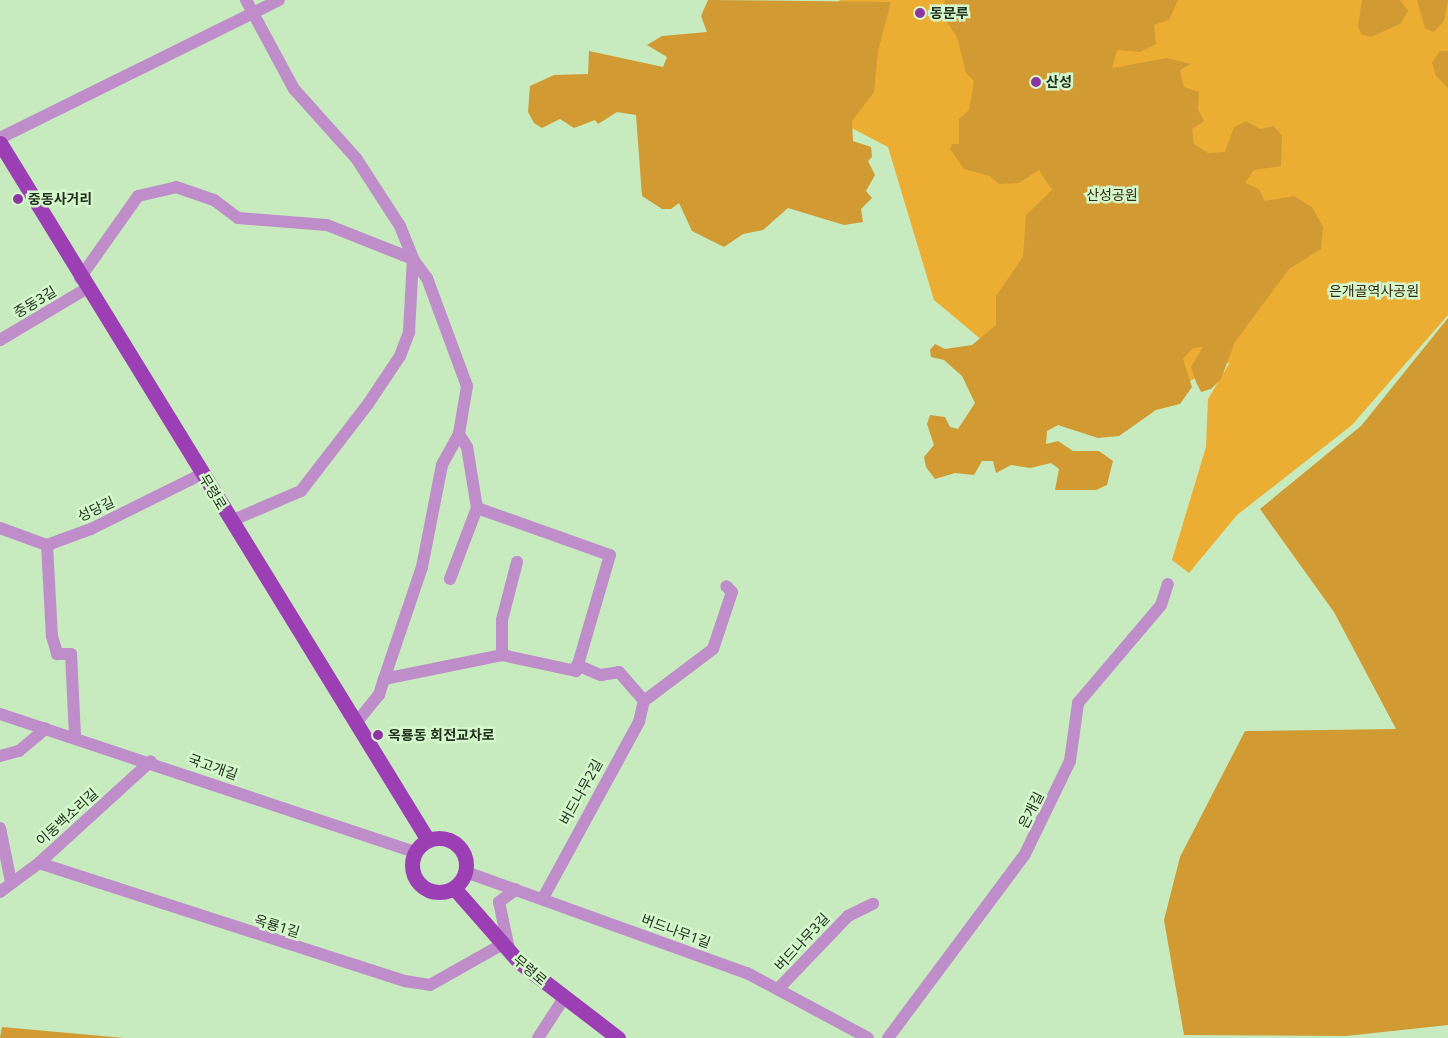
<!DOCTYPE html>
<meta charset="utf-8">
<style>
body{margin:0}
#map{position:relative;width:1448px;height:1038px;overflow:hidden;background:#c7eabe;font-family:"Noto Sans","Noto Sans KR",sans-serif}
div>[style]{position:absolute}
.green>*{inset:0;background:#ecad33}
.forest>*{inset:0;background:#d19a33}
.minor>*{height:12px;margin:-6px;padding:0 6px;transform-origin:6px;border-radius:6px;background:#be8dca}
.major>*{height:15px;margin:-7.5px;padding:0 7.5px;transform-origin:7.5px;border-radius:7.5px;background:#9d3fb4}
.major>.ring{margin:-7.5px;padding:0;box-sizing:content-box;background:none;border:15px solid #9d3fb4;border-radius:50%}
.dots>*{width:14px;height:14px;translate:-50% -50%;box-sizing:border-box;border:2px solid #d4f8cb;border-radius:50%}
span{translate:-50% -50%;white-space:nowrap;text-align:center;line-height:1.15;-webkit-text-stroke:5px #d4f8cb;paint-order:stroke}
.poi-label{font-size:14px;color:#22301f;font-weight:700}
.left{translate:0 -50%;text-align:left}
.park-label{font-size:14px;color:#362914}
.street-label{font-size:14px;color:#22301f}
</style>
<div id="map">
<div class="green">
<div style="clip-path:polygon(840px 0,1448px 0,1448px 315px,1352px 425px,1237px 515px,1189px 573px,1172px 560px,1206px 447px,1208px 399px,1230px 362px,1124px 412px,1044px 392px,934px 300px,888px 147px,783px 92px)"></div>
</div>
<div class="forest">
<div style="clip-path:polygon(708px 0,891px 2px,878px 51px,874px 92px,852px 121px,853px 141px,871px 147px,872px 157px,868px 161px,875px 175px,866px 191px,872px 198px,861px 209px,863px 222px,844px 225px,788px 208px,763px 230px,743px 234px,724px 247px,692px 231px,679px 203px,671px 209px,662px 209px,642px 196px,636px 115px,617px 112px,598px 124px,595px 120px,574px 128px,560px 119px,542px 128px,534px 123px,528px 112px,530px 86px,554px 75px,588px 74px,589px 51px,663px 67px,667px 57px,647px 45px,662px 36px,707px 32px,701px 16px)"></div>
<div style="clip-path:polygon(945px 0,1178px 0,1169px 20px,1154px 25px,1156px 44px,1140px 52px,1117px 50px,1112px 68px,1167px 58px,1191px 64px,1180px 70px,1182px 80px,1184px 87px,1199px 92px,1198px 109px,1204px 121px,1192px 129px,1194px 144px,1208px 153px,1225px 152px,1234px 127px,1246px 121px,1260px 129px,1274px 126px,1282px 136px,1281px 166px,1254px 170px,1245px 183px,1259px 189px,1265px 201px,1294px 196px,1312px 207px,1323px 227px,1321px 249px,1289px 269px,1235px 342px,1221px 379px,1211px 389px,1201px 392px,1196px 382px,1191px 367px,1203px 347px,1193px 348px,1183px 359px,1192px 387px,1180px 404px,1156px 410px,1119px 436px,1098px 438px,1058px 425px,1047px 431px,1046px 444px,1058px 441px,1073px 451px,1099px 451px,1113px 461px,1107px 485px,1096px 490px,1055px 490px,1059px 469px,1051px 463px,1030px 468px,1011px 465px,996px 473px,993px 461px,982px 461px,974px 475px,955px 473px,935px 479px,926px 467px,924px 457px,934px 445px,927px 424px,930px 415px,945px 417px,950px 427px,958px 429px,975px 403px,962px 376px,944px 360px,931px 357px,930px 350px,935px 344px,945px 349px,972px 345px,996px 325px,996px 296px,1023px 257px,1026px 215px,1052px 190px,1039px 170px,1019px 183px,999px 184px,990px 176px,964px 169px,950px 149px,952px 144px,959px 144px,959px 119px,969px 110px,974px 81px,966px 73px,957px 37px,942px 15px)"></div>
<div style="clip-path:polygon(1362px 0,1400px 0,1408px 11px,1400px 24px,1371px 37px,1361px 34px,1358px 26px)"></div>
<div style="clip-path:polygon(1417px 0,1448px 0,1444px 21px,1434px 32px,1425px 28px)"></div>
<div style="clip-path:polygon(1440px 51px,1448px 51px,1448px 88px,1436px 76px,1432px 63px)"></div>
<div style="clip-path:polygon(1448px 318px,1448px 1025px,1346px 1036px,1184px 1035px,1164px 920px,1180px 857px,1245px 731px,1396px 729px,1334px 612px,1260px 509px,1361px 426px)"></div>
<div style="clip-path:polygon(2px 1027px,124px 1038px,125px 1038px,0 1038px)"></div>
</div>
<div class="minor">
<div style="left:246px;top:0;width:101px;rotate:61.7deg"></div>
<div style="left:294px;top:89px;width:93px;rotate:48.1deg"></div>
<div style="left:356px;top:158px;width:81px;rotate:57.1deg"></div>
<div style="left:400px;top:226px;width:35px;rotate:68deg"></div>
<div style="left:413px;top:259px;width:24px;rotate:54deg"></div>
<div style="left:427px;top:278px;width:115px;rotate:69.7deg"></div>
<div style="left:467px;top:386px;width:49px;rotate:99.5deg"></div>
<div style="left:459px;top:434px;width:35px;rotate:119deg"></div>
<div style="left:442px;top:465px;width:104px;rotate:101.1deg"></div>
<div style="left:422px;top:567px;width:118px;rotate:108.7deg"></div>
<div style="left:384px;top:679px;width:120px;rotate:-11.5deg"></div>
<div style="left:0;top:138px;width:311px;rotate:-26.3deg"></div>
<div style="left:80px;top:278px;width:100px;rotate:-54.7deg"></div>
<div style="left:138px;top:196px;width:39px;rotate:-13deg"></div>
<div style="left:176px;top:187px;width:40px;rotate:18.9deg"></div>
<div style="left:214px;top:200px;width:30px;rotate:37deg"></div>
<div style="left:238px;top:218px;width:89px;rotate:4.5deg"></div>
<div style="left:327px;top:225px;width:92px;rotate:21.6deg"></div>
<div style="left:0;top:340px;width:100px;rotate:-30.7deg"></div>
<div style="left:477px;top:508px;width:141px;rotate:19.5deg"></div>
<div style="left:610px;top:555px;width:121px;rotate:106.3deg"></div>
<div style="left:576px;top:671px;width:76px;rotate:-167.8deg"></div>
<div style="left:502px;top:655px;width:35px;rotate:-90deg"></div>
<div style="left:502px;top:620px;width:60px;rotate:-75.5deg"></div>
<div style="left:231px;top:521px;width:76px;rotate:-23.2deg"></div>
<div style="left:301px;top:491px;width:110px;rotate:-52.4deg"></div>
<div style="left:368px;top:404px;width:58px;rotate:-56.3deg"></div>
<div style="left:400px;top:356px;width:26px;rotate:-69deg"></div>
<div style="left:409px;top:332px;width:73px;rotate:-86.9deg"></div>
<div style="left:0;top:528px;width:50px;rotate:19.9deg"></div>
<div style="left:47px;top:545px;width:47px;rotate:-20deg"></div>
<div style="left:91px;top:529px;width:124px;rotate:-26.4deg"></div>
<div style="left:47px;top:545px;width:91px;rotate:86.9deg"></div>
<div style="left:52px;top:636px;width:19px;rotate:74deg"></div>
<div style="left:57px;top:654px;width:14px"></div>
<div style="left:71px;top:654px;width:83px;rotate:87.2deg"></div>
<div style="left:450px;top:579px;width:76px;rotate:-69.2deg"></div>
<div style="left:477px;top:508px;width:62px;rotate:-99.3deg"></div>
<div style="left:467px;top:447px;width:15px;rotate:-122deg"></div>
<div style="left:577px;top:665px;width:26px;rotate:23deg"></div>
<div style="left:601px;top:675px;width:18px;rotate:-9deg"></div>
<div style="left:619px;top:672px;width:38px;rotate:49deg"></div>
<div style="left:644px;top:701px;width:86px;rotate:-37deg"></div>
<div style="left:713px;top:649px;width:60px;rotate:-71.6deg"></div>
<div style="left:732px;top:592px;width:8px;rotate:-135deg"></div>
<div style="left:0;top:714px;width:437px;rotate:18.4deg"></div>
<div style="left:356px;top:723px;width:36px;rotate:-51deg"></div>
<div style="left:379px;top:695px;width:17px;rotate:-73deg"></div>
<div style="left:0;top:756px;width:20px;rotate:-15deg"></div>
<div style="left:19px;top:751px;width:35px;rotate:-40deg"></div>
<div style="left:0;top:828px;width:55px;rotate:78.5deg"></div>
<div style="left:39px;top:863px;width:385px;rotate:17.9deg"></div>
<div style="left:405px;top:981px;width:25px;rotate:9deg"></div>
<div style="left:430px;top:985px;width:81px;rotate:-29.4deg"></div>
<div style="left:466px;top:872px;width:299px;rotate:19.8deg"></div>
<div style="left:747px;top:973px;width:137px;rotate:28.2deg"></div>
<div style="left:0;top:892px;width:49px;rotate:-36.6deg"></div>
<div style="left:39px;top:863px;width:151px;rotate:-42.3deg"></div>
<div style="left:543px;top:898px;width:200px;rotate:-61.4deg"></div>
<div style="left:639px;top:722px;width:22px;rotate:-77deg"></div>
<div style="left:509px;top:949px;width:48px;rotate:-102deg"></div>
<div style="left:499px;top:902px;width:21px;rotate:-37deg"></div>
<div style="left:779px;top:988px;width:100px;rotate:-46.2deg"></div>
<div style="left:848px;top:916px;width:28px;rotate:-26deg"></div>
<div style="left:538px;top:1038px;width:48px;rotate:-57deg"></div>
<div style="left:888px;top:1038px;width:229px;rotate:-53.3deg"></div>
<div style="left:1025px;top:854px;width:103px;rotate:-64.2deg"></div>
<div style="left:1070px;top:761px;width:59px;rotate:-82.1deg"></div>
<div style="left:1078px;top:703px;width:128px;rotate:-49.7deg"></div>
<div style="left:1161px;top:605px;width:22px;rotate:-72deg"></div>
</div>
<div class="major">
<div style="left:0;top:143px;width:818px;rotate:58.45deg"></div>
<div class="ring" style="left:412px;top:838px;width:39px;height:39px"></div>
<div style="left:454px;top:888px;width:98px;rotate:48.7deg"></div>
<div style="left:519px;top:962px;width:125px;rotate:37.5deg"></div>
</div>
<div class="dots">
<div style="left:920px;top:13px;background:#8d36a2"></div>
<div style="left:1036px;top:82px;background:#8d36a2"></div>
<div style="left:18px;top:199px;background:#8d36a2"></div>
<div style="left:378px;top:735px;background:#8d36a2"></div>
</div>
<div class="poi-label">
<span class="left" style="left:930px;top:13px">동문루</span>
<span class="left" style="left:1046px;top:82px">산성</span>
<span class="left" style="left:28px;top:199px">중동사거리</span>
<span class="left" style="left:388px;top:735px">옥룡동 회전교차로</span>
</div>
<div class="park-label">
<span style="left:1112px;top:195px">산성공원</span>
<span style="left:1374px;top:291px">은개골역사공원</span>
</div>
<div class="street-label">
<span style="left:35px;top:302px;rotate:-31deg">중동3길</span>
<span style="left:213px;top:492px;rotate:59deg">무령로</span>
<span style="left:96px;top:509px;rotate:-25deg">성당길</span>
<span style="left:213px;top:767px;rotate:19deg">국고개길</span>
<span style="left:581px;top:792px;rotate:-61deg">버드나무2길</span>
<span style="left:1031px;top:810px;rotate:-63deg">은개길</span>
<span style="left:67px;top:817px;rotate:-42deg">이동백소리길</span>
<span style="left:277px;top:926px;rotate:17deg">옥룡1길</span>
<span style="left:676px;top:931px;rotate:20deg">버드나무1길</span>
<span style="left:802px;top:942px;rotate:-47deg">버드나무3길</span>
<span style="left:530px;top:970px;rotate:40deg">무령로</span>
</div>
</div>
